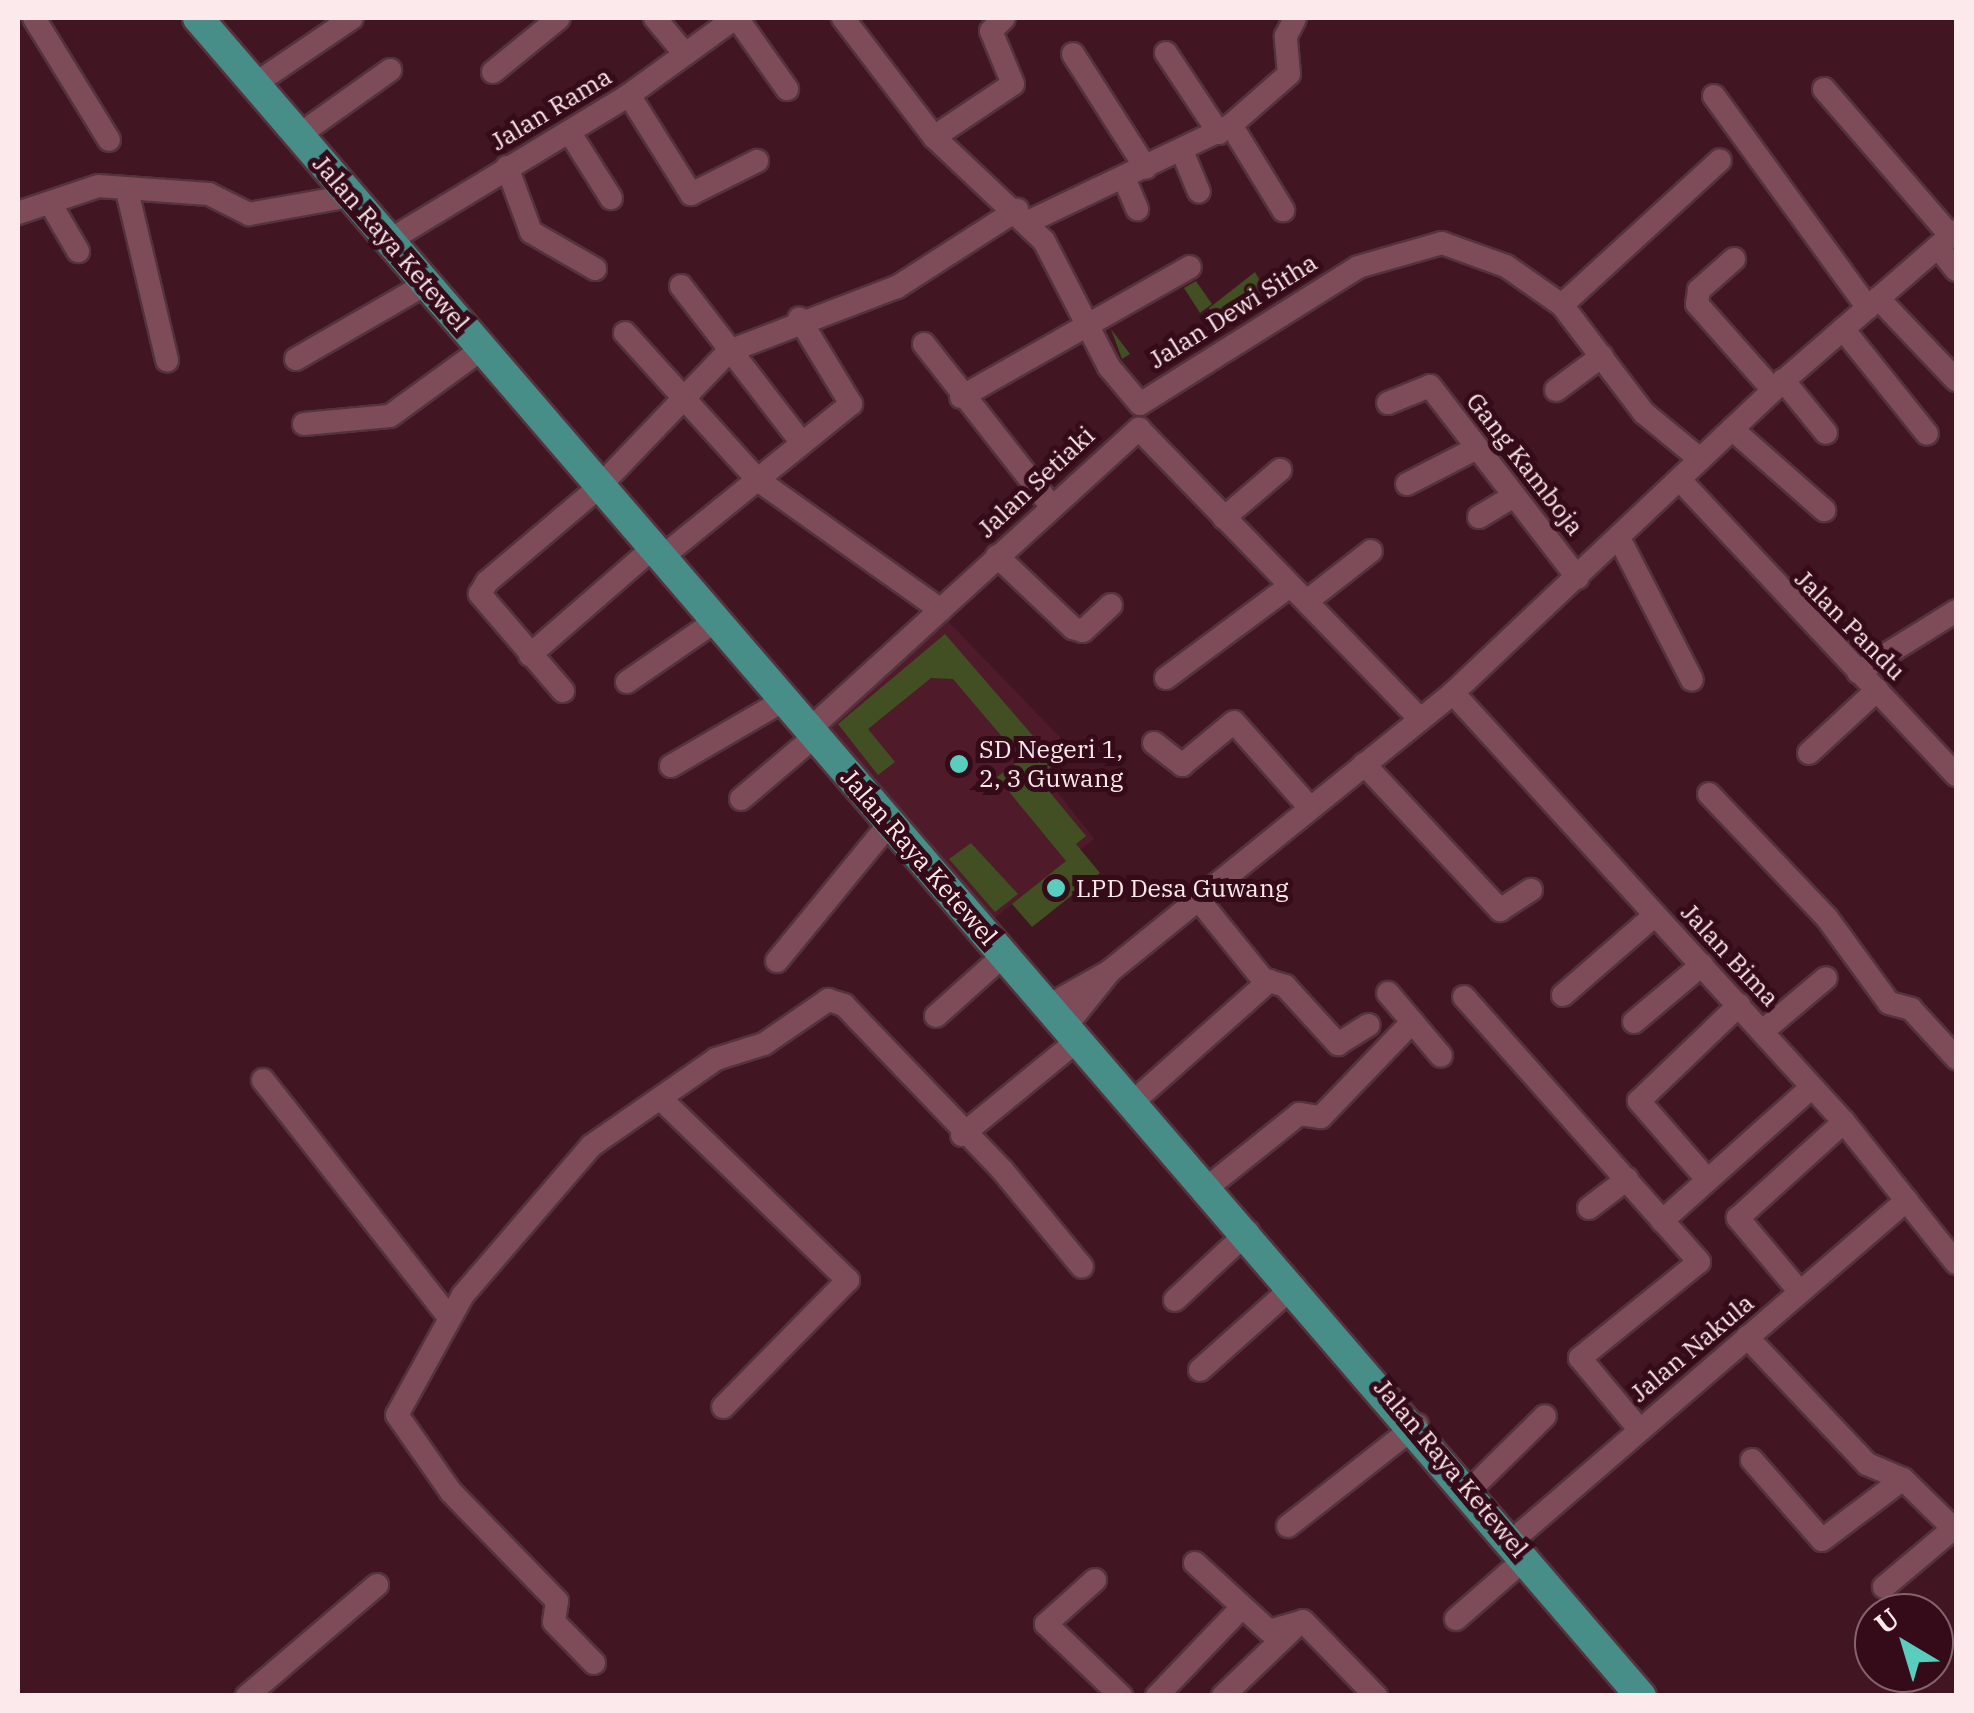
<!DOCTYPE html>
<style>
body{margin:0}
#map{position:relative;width:1974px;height:1713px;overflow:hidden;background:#411522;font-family:"IBM Plex Serif",serif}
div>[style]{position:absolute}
.built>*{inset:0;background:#4f1b2b}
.building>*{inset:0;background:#414f22}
.roads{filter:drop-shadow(2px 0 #54333d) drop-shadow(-2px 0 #54333d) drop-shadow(0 2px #54333d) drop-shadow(0 -2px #54333d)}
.minor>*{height:22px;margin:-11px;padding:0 11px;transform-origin:11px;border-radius:11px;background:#7e4c58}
.major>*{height:30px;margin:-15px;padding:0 15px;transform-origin:15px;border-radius:15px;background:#478e89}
.dots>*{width:28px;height:28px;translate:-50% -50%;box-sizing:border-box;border:5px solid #350a19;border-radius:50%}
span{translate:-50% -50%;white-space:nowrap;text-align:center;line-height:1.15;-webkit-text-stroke:10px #350a19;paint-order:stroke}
.street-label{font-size:25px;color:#fbe9ec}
.poi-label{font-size:25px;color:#fbe9ec}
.left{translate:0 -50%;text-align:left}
.frame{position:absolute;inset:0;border:20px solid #fbe9ec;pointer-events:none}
.north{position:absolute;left:1854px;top:1593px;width:100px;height:100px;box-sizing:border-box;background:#350a19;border:2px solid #84636d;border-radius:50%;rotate:322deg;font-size:28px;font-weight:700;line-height:40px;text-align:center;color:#fbe9ec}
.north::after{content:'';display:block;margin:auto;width:35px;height:45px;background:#59cebf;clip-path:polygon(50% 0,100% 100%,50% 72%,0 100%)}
</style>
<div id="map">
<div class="built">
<div style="clip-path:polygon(944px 617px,1074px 752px,1045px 776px,1094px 839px,991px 921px,827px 725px)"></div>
</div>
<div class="building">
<div style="clip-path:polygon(1255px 272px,1271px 299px,1219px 325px,1209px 308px)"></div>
<div style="clip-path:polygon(1196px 281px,1212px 304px,1200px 313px,1184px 288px)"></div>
<div style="clip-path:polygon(1111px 329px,1130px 354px,1122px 359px)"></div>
<div style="clip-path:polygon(945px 634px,1046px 751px,1057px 741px,1067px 753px,1038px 778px,1086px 836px,1076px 844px,1100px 873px,1032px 927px,1012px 904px,1066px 861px,997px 777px,1021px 759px,953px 679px,931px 678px,868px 729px,895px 762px,878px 775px,838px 724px)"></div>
<div style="clip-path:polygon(971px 843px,1018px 894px,995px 912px,949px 859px)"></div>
</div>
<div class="roads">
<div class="minor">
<div style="left:34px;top:18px;width:143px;rotate:58.4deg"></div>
<div style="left:655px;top:18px;width:47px;rotate:50.2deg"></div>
<div style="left:737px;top:18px;width:87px;rotate:54.8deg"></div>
<div style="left:843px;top:18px;width:150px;rotate:52.6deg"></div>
<div style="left:934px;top:137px;width:151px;rotate:43.4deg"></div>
<div style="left:1044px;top:241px;width:142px;rotate:62.7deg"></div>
<div style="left:1109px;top:367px;width:48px;rotate:50deg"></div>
<div style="left:1166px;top:53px;width:96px;rotate:56.5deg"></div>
<div style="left:1073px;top:54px;width:135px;rotate:57.4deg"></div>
<div style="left:493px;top:72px;width:85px;rotate:-39.3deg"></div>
<div style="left:255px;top:84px;width:117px;rotate:-34.2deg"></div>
<div style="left:1824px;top:89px;width:194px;rotate:49.2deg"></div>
<div style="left:629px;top:95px;width:117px;rotate:57.9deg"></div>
<div style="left:691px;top:194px;width:74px;rotate:-26.6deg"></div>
<div style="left:1714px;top:96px;width:262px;rotate:54deg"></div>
<div style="left:1231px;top:125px;width:100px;rotate:58.5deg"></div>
<div style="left:570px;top:133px;width:77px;rotate:57.8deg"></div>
<div style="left:299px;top:135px;width:112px;rotate:-35.5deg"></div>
<div style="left:934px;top:137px;width:95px;rotate:-33.9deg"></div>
<div style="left:1013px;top:84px;width:57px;rotate:-112.5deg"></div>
<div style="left:991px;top:31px;width:18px;rotate:-45deg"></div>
<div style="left:1182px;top:151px;width:44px;rotate:67.5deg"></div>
<div style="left:507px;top:167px;width:69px;rotate:69.7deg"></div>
<div style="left:531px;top:232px;width:74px;rotate:30deg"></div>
<div style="left:1124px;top:178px;width:34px;rotate:67deg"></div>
<div style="left:128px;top:195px;width:170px;rotate:76.7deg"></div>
<div style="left:53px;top:208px;width:50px;rotate:59.8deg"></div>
<div style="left:18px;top:213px;width:84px;rotate:-18.6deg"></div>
<div style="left:98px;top:186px;width:111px;rotate:4.1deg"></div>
<div style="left:209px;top:194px;width:45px;rotate:26.6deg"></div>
<div style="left:249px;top:214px;width:103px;rotate:-10.1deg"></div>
<div style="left:1028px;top:222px;width:225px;rotate:-25.5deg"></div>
<div style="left:1231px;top:125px;width:77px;rotate:-41.3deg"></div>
<div style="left:1289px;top:74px;width:38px;rotate:-95deg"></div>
<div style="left:1286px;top:36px;width:20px;rotate:-63deg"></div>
<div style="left:390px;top:240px;width:280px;rotate:-31.2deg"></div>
<div style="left:629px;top:95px;width:131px;rotate:-36deg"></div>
<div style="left:1938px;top:247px;width:29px;rotate:52deg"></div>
<div style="left:1734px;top:259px;width:47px;rotate:138.5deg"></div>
<div style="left:1699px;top:290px;width:14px;rotate:98deg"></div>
<div style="left:1697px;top:304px;width:115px;rotate:48.5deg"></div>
<div style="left:681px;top:286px;width:198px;rotate:52.4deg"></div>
<div style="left:1878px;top:298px;width:113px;rotate:46.4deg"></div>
<div style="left:1562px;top:305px;width:214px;rotate:-42.5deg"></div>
<div style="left:1843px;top:329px;width:134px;rotate:51.3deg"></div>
<div style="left:625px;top:333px;width:198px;rotate:47.9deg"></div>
<div style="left:758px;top:480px;width:224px;rotate:35.4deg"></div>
<div style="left:924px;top:344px;width:207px;rotate:51.9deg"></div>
<div style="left:296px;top:359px;width:150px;rotate:-30deg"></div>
<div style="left:1783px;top:380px;width:68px;rotate:50.9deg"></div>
<div style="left:1556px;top:390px;width:57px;rotate:-36.5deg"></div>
<div style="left:961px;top:397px;width:263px;rotate:-29.6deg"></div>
<div style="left:1388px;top:403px;width:45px;rotate:-22deg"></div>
<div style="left:1430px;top:386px;width:242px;rotate:52.4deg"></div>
<div style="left:1140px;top:404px;width:257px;rotate:-32.1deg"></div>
<div style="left:1358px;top:267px;width:87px;rotate:-15.9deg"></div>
<div style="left:1442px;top:243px;width:68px;rotate:19.8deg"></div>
<div style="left:1506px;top:266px;width:68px;rotate:34.9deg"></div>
<div style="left:1562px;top:305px;width:136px;rotate:52.8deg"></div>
<div style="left:1644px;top:413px;width:72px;rotate:39.4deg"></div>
<div style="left:304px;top:424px;width:86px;rotate:-5.3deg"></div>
<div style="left:390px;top:416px;width:114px;rotate:-36.1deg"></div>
<div style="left:1139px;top:429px;width:402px;rotate:45.9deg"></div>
<div style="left:1732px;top:429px;width:123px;rotate:41.4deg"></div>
<div style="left:1680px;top:480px;width:404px;rotate:46.9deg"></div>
<div style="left:1407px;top:484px;width:76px;rotate:-27.2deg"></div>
<div style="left:1479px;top:517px;width:41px;rotate:-31deg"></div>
<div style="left:1224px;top:518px;width:74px;rotate:-40.6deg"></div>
<div style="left:1620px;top:540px;width:157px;rotate:62.8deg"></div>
<div style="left:997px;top:556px;width:105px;rotate:43.5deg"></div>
<div style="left:1073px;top:628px;width:10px;rotate:17deg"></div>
<div style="left:1083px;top:631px;width:38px;rotate:-43deg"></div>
<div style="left:662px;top:557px;width:243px;rotate:-39deg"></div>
<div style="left:851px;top:404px;width:100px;rotate:-121.2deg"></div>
<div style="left:1307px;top:601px;width:81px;rotate:-38deg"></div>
<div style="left:530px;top:655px;width:163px;rotate:-41deg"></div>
<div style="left:1858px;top:672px;width:115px;rotate:-31.9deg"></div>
<div style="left:1166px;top:678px;width:154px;rotate:-36.6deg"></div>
<div style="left:627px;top:682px;width:109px;rotate:-34.6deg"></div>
<div style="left:563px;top:691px;width:128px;rotate:-130.6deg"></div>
<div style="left:480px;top:594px;width:14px;rotate:-60deg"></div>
<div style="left:487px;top:582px;width:148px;rotate:-40.3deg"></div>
<div style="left:600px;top:486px;width:187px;rotate:-46.3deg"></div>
<div style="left:729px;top:351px;width:180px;rotate:-20.9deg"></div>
<div style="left:897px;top:287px;width:143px;rotate:-32.7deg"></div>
<div style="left:1453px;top:693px;width:580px;rotate:47.65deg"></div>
<div style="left:1844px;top:1122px;width:180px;rotate:51.5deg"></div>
<div style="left:809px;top:730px;width:447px;rotate:-42.4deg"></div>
<div style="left:1154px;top:743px;width:36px;rotate:38deg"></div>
<div style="left:1182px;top:765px;width:67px;rotate:-39.6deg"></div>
<div style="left:1234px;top:722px;width:115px;rotate:48.5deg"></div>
<div style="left:1809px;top:753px;width:93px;rotate:-42.8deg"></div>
<div style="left:1364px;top:764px;width:200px;rotate:47deg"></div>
<div style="left:1500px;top:910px;width:37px;rotate:-33deg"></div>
<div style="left:671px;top:766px;width:133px;rotate:-30.2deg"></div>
<div style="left:1709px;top:794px;width:171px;rotate:46.4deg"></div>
<div style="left:1827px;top:918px;width:105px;rotate:53.9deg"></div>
<div style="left:1889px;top:1003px;width:23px;rotate:15deg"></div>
<div style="left:1911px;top:1009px;width:67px;rotate:47.4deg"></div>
<div style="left:741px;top:799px;width:96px;rotate:-40.3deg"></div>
<div style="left:1198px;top:899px;width:108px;rotate:51deg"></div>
<div style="left:777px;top:961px;width:177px;rotate:-50.7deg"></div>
<div style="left:1388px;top:993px;width:82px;rotate:49.9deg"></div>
<div style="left:1563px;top:995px;width:122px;rotate:-41deg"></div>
<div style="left:1464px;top:997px;width:354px;rotate:48.4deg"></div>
<div style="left:1699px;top:1262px;width:153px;rotate:141.1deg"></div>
<div style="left:1580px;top:1358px;width:92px;rotate:50.3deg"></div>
<div style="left:1048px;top:1006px;width:71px;rotate:-29.4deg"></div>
<div style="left:936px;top:1016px;width:91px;rotate:-41.9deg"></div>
<div style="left:1634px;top:1022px;width:89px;rotate:-40deg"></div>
<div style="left:1066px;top:1026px;width:70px;rotate:-51.3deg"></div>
<div style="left:1110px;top:971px;width:442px;rotate:-39deg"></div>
<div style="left:1453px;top:693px;width:441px;rotate:-43.4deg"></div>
<div style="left:1773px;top:390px;width:242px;rotate:-41deg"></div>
<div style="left:1763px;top:1031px;width:82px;rotate:-40.1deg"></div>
<div style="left:263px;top:1080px;width:300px;rotate:51.9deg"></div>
<div style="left:662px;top:1100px;width:259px;rotate:44.1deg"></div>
<div style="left:848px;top:1280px;width:178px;rotate:134.5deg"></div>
<div style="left:1134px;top:1101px;width:181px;rotate:-41.6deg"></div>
<div style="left:1269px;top:981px;width:17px;rotate:17deg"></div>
<div style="left:1285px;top:986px;width:79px;rotate:47.6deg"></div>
<div style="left:1338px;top:1044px;width:36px;rotate:-32deg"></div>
<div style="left:962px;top:1135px;width:150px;rotate:-39.3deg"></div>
<div style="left:1705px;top:1177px;width:101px;rotate:-131deg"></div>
<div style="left:1639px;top:1101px;width:139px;rotate:-43.8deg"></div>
<div style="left:1208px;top:1187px;width:117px;rotate:-38.7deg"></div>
<div style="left:1299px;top:1114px;width:22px;rotate:8deg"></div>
<div style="left:1321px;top:1117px;width:132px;rotate:-46.2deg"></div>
<div style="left:1589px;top:1208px;width:48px;rotate:-37.3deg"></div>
<div style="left:1662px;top:1221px;width:201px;rotate:-41.8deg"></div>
<div style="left:1800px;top:1292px;width:97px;rotate:-130deg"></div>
<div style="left:1738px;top:1218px;width:143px;rotate:-42.2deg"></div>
<div style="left:1175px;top:1300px;width:100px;rotate:-43deg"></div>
<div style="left:1747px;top:1337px;width:175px;rotate:46.6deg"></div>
<div style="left:1867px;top:1464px;width:39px;rotate:23deg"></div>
<div style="left:1903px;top:1479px;width:74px;rotate:44.5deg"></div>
<div style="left:1200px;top:1370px;width:126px;rotate:-41.8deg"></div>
<div style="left:1752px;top:1460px;width:106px;rotate:48.8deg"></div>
<div style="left:1822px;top:1540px;width:101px;rotate:-37deg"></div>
<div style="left:1470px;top:1490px;width:105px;rotate:-44.6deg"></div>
<div style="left:1288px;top:1526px;width:164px;rotate:-38.1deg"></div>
<div style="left:1513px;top:1540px;width:520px;rotate:-40.79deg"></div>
<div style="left:1195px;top:1563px;width:100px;rotate:42.6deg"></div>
<div style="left:1269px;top:1631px;width:35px;rotate:-16deg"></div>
<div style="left:1303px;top:1621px;width:105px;rotate:45.8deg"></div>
<div style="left:1095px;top:1580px;width:66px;rotate:138.1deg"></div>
<div style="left:1046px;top:1624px;width:104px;rotate:43.8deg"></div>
<div style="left:1884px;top:1587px;width:92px;rotate:-40.1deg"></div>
<div style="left:1456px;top:1619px;width:94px;rotate:-41.1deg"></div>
<div style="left:594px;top:1663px;width:57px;rotate:-134.3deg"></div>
<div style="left:554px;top:1622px;width:21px;rotate:-82deg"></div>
<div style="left:557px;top:1601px;width:152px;rotate:-134.2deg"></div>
<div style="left:451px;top:1492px;width:94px;rotate:-125deg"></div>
<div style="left:397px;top:1415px;width:137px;rotate:-61.2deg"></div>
<div style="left:463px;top:1295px;width:196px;rotate:-49.3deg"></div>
<div style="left:591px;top:1146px;width:152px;rotate:-34.8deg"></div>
<div style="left:716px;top:1059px;width:50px;rotate:-17.4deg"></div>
<div style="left:764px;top:1044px;width:78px;rotate:-34.5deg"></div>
<div style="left:828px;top:1000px;width:17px;rotate:17deg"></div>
<div style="left:844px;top:1005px;width:230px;rotate:46.2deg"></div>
<div style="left:1003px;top:1171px;width:124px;rotate:50.5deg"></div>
<div style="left:247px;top:1696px;width:171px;rotate:-40.5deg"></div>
<div style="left:1157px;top:1696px;width:120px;rotate:-46.3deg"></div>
<div style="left:1223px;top:1696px;width:101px;rotate:-43.8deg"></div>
</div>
<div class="major">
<div style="left:198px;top:18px;width:2213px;rotate:49.31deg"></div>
</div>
</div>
<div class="dots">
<div style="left:959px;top:764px;background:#59cebf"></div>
<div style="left:1056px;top:888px;background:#59cebf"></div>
</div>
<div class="street-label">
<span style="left:551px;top:109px;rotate:-31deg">Jalan Rama</span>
<span style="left:391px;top:243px;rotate:49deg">Jalan Raya Ketewel</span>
<span style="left:1233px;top:311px;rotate:-32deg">Jalan Dewi Sitha</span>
<span style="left:1525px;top:464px;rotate:52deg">Gang Kamboja</span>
<span style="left:1036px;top:482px;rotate:-43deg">Jalan Setiaki</span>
<span style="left:1850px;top:625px;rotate:45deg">Jalan Pandu</span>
<span style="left:919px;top:857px;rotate:49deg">Jalan Raya Ketewel</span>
<span style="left:1730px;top:955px;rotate:47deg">Jalan Bima</span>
<span style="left:1692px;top:1348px;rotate:-40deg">Jalan Nakula</span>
<span style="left:1451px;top:1468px;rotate:50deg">Jalan Raya Ketewel</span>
</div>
<div class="poi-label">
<span class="left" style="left:979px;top:764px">SD Negeri 1,<br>2, 3 Guwang</span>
<span class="left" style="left:1076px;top:888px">LPD Desa Guwang</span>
</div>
<div class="frame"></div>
<div class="north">U</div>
</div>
